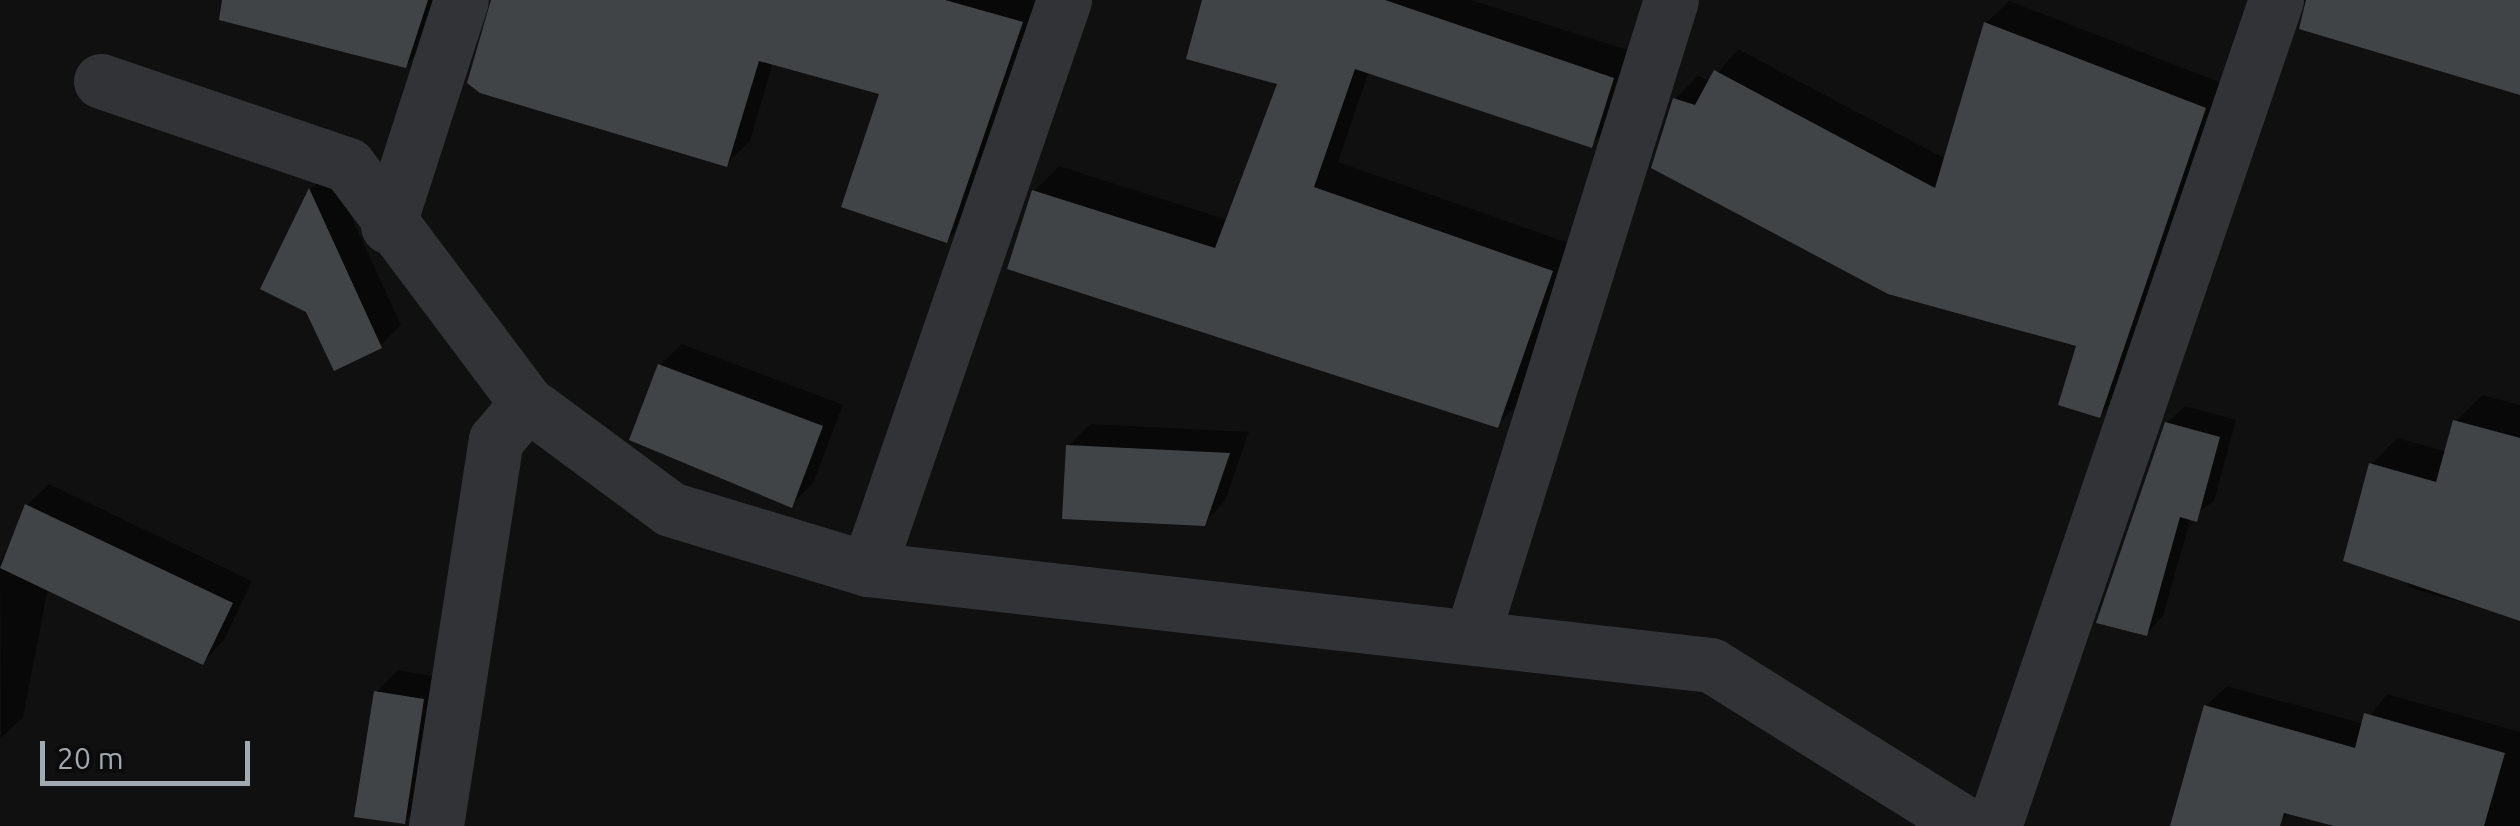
<!DOCTYPE html>
<style>
body{margin:0}
#map{position:relative;width:2520px;height:826px;overflow:hidden;background:#101011;font-family:Ubuntu,sans-serif}
div>[style]{position:absolute}
.shadow>*{inset:0;background:#0007}
.building>*{inset:0;background:#414447}
.street>*{height:55px;margin:-27.5px;padding:0 27.5px;transform-origin:27.5px;border-radius:27.5px;background:#313336}
span{translate:-50% -50%;white-space:nowrap;text-align:center;line-height:1.15;-webkit-text-stroke:10px #0b0b0c;paint-order:stroke}
.scale{position:absolute;left:40px;top:741px;width:210px;height:45px;box-sizing:border-box;border:5px solid #a2aab1;border-top:0;padding-left:12px;font-size:30px;line-height:35px;white-space:nowrap;color:#a2aab1;-webkit-text-stroke:8px #0b0b0c;paint-order:stroke}
</style>
<div id="map">
<div class="shadow">
<div style="clip-path:polygon(279px 0,444px 0,429px 42px,406px 65px)"></div>
<div style="clip-path:polygon(493px 0,1045px 0,970px 216px,947px 240px,882px 92px,773px 62px,750px 141px,726px 164px)"></div>
<div style="clip-path:polygon(1205px 0,1471px 0,1637px 53px,1616px 120px,1591px 145px,1369px 71px,1338px 162px,1577px 246px,1522px 400px,1497px 425px,1034px 191px,1059px 166px,1228px 220px,1281px 82px)"></div>
<div style="clip-path:polygon(2009px 1px,2227px 85px,2122px 392px,2100px 415px,2079px 345px,1675px 99px,1698px 76px,1711px 81px,1738px 49px,1946px 159px,1986px 23px)"></div>
<div style="clip-path:polygon(330px 170px,401px 325px,380px 346px,263px 287px,311px 189px)"></div>
<div style="clip-path:polygon(682px 344px,843px 405px,813px 483px,791px 505px,660px 365px)"></div>
<div style="clip-path:polygon(2482px 395px,2520px 405px,2520px 618px,2409px 588px,2371px 465px,2397px 438px,2447px 452px,2456px 421px)"></div>
<div style="clip-path:polygon(2185px 406px,2236px 420px,2214px 501px,2191px 517px,2163px 616px,2146px 634px,2167px 423px)"></div>
<div style="clip-path:polygon(1090px 424px,1249px 432px,1225px 501px,1204px 523px,1068px 446px)"></div>
<div style="clip-path:polygon(49px 484px,252px 581px,224px 640px,203px 662px,48px 588px,23px 717px,1px 738px,0 563px,27px 505px)"></div>
<div style="clip-path:polygon(398px 670px,444px 678px,426px 800px,404px 822px,376px 692px)"></div>
<div style="clip-path:polygon(2227px 686px,2364px 724px,2387px 694px,2520px 732px,2520px 826px,2343px 826px,2291px 812px,2272px 826px,2173px 826px,2206px 706px)"></div>
</div>
<div class="building">
<div style="clip-path:polygon(222px 0,428px 0,406px 68px,219px 20px)"></div>
<div style="clip-path:polygon(491px 0,945px 0,1023px 22px,947px 243px,841px 207px,879px 94px,759px 61px,727px 167px,480px 93px,467px 83px)"></div>
<div style="clip-path:polygon(1202px 0,1385px 0,1614px 78px,1592px 148px,1355px 69px,1314px 187px,1553px 271px,1498px 428px,1007px 269px,1032px 190px,1215px 248px,1277px 84px,1186px 59px)"></div>
<div style="clip-path:polygon(2306px 0,2520px 0,2520px 95px,2299px 29px)"></div>
<div style="clip-path:polygon(1984px 22px,2206px 108px,2100px 418px,2058px 405px,2076px 346px,1888px 294px,1651px 168px,1673px 98px,1695px 105px,1714px 70px,1935px 188px)"></div>
<div style="clip-path:polygon(309px 188px,382px 348px,334px 371px,306px 312px,260px 289px)"></div>
<div style="clip-path:polygon(658px 364px,823px 426px,792px 508px,629px 440px)"></div>
<div style="clip-path:polygon(2453px 420px,2520px 438px,2520px 621px,2343px 561px,2369px 463px,2436px 482px)"></div>
<div style="clip-path:polygon(2165px 422px,2220px 437px,2197px 522px,2180px 517px,2147px 636px,2096px 623px)"></div>
<div style="clip-path:polygon(1066px 445px,1230px 453px,1205px 526px,1062px 519px)"></div>
<div style="clip-path:polygon(25px 504px,233px 603px,203px 665px,0 568px)"></div>
<div style="clip-path:polygon(374px 691px,424px 699px,405px 824px,354px 817px)"></div>
<div style="clip-path:polygon(2204px 705px,2355px 748px,2364px 713px,2505px 753px,2484px 826px,2334px 826px,2284px 813px,2280px 826px,2170px 826px)"></div>
</div>
<div class="street">
<div style="left:101px;top:81px;width:261px;rotate:18.8deg"></div>
<div style="left:348px;top:165px;width:298px;rotate:53.1deg"></div>
<div style="left:527px;top:403px;width:178px;rotate:36.5deg"></div>
<div style="left:670px;top:509px;width:207px;rotate:16.9deg"></div>
<div style="left:868px;top:569px;width:848px;rotate:6.5deg"></div>
<div style="left:1711px;top:665px;width:304px;rotate:32deg"></div>
<div style="left:388px;top:226px;width:237px;rotate:-72.1deg"></div>
<div style="left:868px;top:569px;width:602px;rotate:-70.99deg"></div>
<div style="left:1473px;top:633px;width:663px;rotate:-72.63deg"></div>
<div style="left:436px;top:826px;width:391px;rotate:-81.2deg"></div>
<div style="left:496px;top:440px;width:48px;rotate:-50deg"></div>
<div style="left:1994px;top:826px;width:873px;rotate:-71.15deg"></div>
</div>
<div class="scale">20 m</div>
</div>
